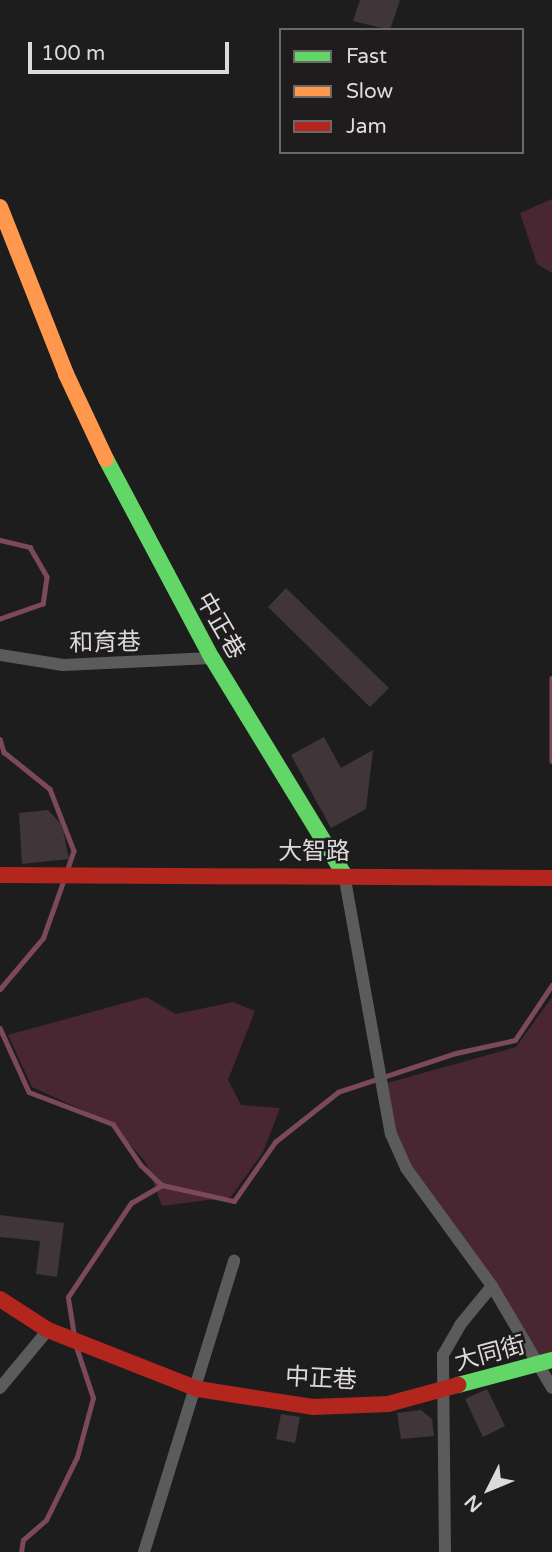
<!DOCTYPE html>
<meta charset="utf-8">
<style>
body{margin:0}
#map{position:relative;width:552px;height:1552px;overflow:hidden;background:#1e1d1d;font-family:"Varela Round","Noto Sans TC",sans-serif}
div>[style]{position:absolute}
.green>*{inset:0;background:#482632}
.stream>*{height:4.5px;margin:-2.25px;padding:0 2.25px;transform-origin:2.25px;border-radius:2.25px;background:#7c495a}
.building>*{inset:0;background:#403538}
.street>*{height:12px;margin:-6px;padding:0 6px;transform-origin:6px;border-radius:6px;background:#5b5b5b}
.fast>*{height:16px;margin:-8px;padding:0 8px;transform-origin:8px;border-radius:8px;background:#63d668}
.slow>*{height:16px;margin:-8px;padding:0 8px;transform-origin:8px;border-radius:8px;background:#ff974d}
.jam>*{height:16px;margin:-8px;padding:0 8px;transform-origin:8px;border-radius:8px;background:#b3261e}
span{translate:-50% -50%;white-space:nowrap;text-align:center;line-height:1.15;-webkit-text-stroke:5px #1f1c1d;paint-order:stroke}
.street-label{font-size:24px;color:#dcdada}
.legend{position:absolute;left:279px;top:28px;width:245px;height:126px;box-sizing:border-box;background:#1f1c1d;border:2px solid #6b6869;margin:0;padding:9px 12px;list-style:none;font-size:21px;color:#dcdada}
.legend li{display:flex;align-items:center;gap:14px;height:35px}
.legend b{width:35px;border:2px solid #6b6869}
.north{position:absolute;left:454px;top:1454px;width:70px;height:70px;-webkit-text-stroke:5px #1f1c1d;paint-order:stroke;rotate:227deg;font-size:19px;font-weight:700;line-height:28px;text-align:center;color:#dcdada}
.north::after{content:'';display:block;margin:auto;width:24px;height:32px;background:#dcdada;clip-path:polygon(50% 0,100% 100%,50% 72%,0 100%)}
.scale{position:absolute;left:28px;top:42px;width:201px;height:32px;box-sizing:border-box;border:4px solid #dcdada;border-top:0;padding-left:9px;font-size:21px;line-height:24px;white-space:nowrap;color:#dcdada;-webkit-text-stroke:5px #1f1c1d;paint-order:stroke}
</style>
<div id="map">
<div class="green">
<div style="clip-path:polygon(552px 199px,552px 273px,537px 264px,520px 213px)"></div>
<div style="clip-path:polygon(146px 997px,176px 1014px,233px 1002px,255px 1011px,228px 1080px,241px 1105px,280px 1108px,263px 1152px,231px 1197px,162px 1206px,146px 1163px,113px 1124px,32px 1087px,8px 1035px)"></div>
<div style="clip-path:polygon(552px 997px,552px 1356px,540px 1360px,406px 1168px,380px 1085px,516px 1047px)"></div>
</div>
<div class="stream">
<div style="left:0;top:540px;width:31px;rotate:13deg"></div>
<div style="left:30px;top:547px;width:34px;rotate:60deg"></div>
<div style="left:47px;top:577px;width:27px;rotate:98deg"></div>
<div style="left:43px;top:604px;width:46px;rotate:160.8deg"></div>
<div style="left:552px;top:678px;width:83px;rotate:90deg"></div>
<div style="left:0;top:739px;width:14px;rotate:73deg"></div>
<div style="left:4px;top:752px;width:59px;rotate:38.8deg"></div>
<div style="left:50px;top:789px;width:66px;rotate:68.8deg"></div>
<div style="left:74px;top:851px;width:21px;rotate:109deg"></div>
<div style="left:0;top:989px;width:67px;rotate:-49.9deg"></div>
<div style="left:43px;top:938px;width:63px;rotate:-70.4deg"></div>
<div style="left:0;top:1028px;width:70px;rotate:65.6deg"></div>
<div style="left:29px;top:1092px;width:90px;rotate:20.9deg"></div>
<div style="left:113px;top:1124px;width:50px;rotate:55.7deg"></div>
<div style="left:141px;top:1165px;width:29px;rotate:44deg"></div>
<div style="left:74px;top:1336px;width:39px;rotate:-99deg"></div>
<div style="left:68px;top:1297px;width:113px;rotate:-56.2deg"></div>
<div style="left:131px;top:1203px;width:36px;rotate:-30deg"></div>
<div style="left:162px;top:1185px;width:74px;rotate:12.5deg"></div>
<div style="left:234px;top:1201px;width:72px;rotate:-55.2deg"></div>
<div style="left:275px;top:1142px;width:80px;rotate:-38.4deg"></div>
<div style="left:338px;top:1092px;width:124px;rotate:-18.3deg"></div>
<div style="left:456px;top:1053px;width:60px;rotate:-12.4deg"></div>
<div style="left:515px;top:1040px;width:66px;rotate:-56.1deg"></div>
<div style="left:21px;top:1552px;width:12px;rotate:-81deg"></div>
<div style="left:23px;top:1540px;width:30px;rotate:-41deg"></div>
<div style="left:46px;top:1520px;width:70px;rotate:-63.8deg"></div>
<div style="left:77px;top:1457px;width:61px;rotate:-74.8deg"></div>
<div style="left:93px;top:1398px;width:57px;rotate:-108.4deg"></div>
</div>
<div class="building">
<div style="clip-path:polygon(360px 0,400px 0,390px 30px,353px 21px)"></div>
<div style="clip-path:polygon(286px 588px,389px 688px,370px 707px,268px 607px)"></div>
<div style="clip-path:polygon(324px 737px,341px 768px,373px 750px,366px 809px,331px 828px,291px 755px)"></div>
<div style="clip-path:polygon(48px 810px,62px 825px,69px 859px,22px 864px,19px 813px)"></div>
<div style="clip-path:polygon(0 1215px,64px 1223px,57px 1277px,36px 1274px,40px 1241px,0 1237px)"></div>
<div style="clip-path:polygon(487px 1389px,505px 1426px,483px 1437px,465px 1399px)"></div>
<div style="clip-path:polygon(421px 1410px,432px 1419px,434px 1436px,401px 1439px,397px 1413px)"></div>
<div style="clip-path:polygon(281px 1414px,300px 1417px,295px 1443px,276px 1439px)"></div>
</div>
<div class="street">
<div style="left:0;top:655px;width:64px;rotate:9deg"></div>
<div style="left:63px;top:665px;width:149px;rotate:-2.7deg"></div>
<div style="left:344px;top:874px;width:264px;rotate:79.8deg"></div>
<div style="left:391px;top:1134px;width:37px;rotate:66deg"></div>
<div style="left:406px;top:1168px;width:146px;rotate:53.9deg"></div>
<div style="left:492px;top:1286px;width:118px;rotate:59.5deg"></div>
<div style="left:0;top:1388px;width:75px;rotate:-50.4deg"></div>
<div style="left:144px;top:1552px;width:305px;rotate:-72.8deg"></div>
<div style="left:445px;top:1552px;width:197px;rotate:-90.6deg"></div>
<div style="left:443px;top:1355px;width:34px;rotate:-60deg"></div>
<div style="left:460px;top:1325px;width:50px;rotate:-50.6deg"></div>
</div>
<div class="fast">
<div style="left:106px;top:459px;width:225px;rotate:62deg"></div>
<div style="left:212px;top:658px;width:253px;rotate:58.6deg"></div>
<div style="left:458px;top:1385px;width:97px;rotate:-14.9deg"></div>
</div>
<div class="slow">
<div style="left:0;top:207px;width:180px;rotate:68.4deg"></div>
<div style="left:66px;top:374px;width:94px;rotate:64.8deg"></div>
</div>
<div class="jam">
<div style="left:0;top:875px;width:552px;rotate:0.31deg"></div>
<div style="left:0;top:1299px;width:57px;rotate:32.9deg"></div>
<div style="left:48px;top:1330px;width:161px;rotate:21.5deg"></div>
<div style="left:198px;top:1389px;width:116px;rotate:8.9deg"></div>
<div style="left:313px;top:1407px;width:75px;rotate:-2.3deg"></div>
<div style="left:388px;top:1404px;width:73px;rotate:-15.2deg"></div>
</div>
<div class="street-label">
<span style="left:220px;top:626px;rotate:60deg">中正巷</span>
<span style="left:105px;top:643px;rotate:-1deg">和育巷</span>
<span style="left:314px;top:852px">大智路</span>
<span style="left:490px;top:1354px;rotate:-15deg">大同街</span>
<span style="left:321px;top:1379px;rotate:3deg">中正巷</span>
</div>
<ul class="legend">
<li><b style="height:9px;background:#63d668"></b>Fast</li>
<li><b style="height:9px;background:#ff974d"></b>Slow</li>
<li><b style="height:9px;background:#b3261e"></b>Jam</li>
</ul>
<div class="north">N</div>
<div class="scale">100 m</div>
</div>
